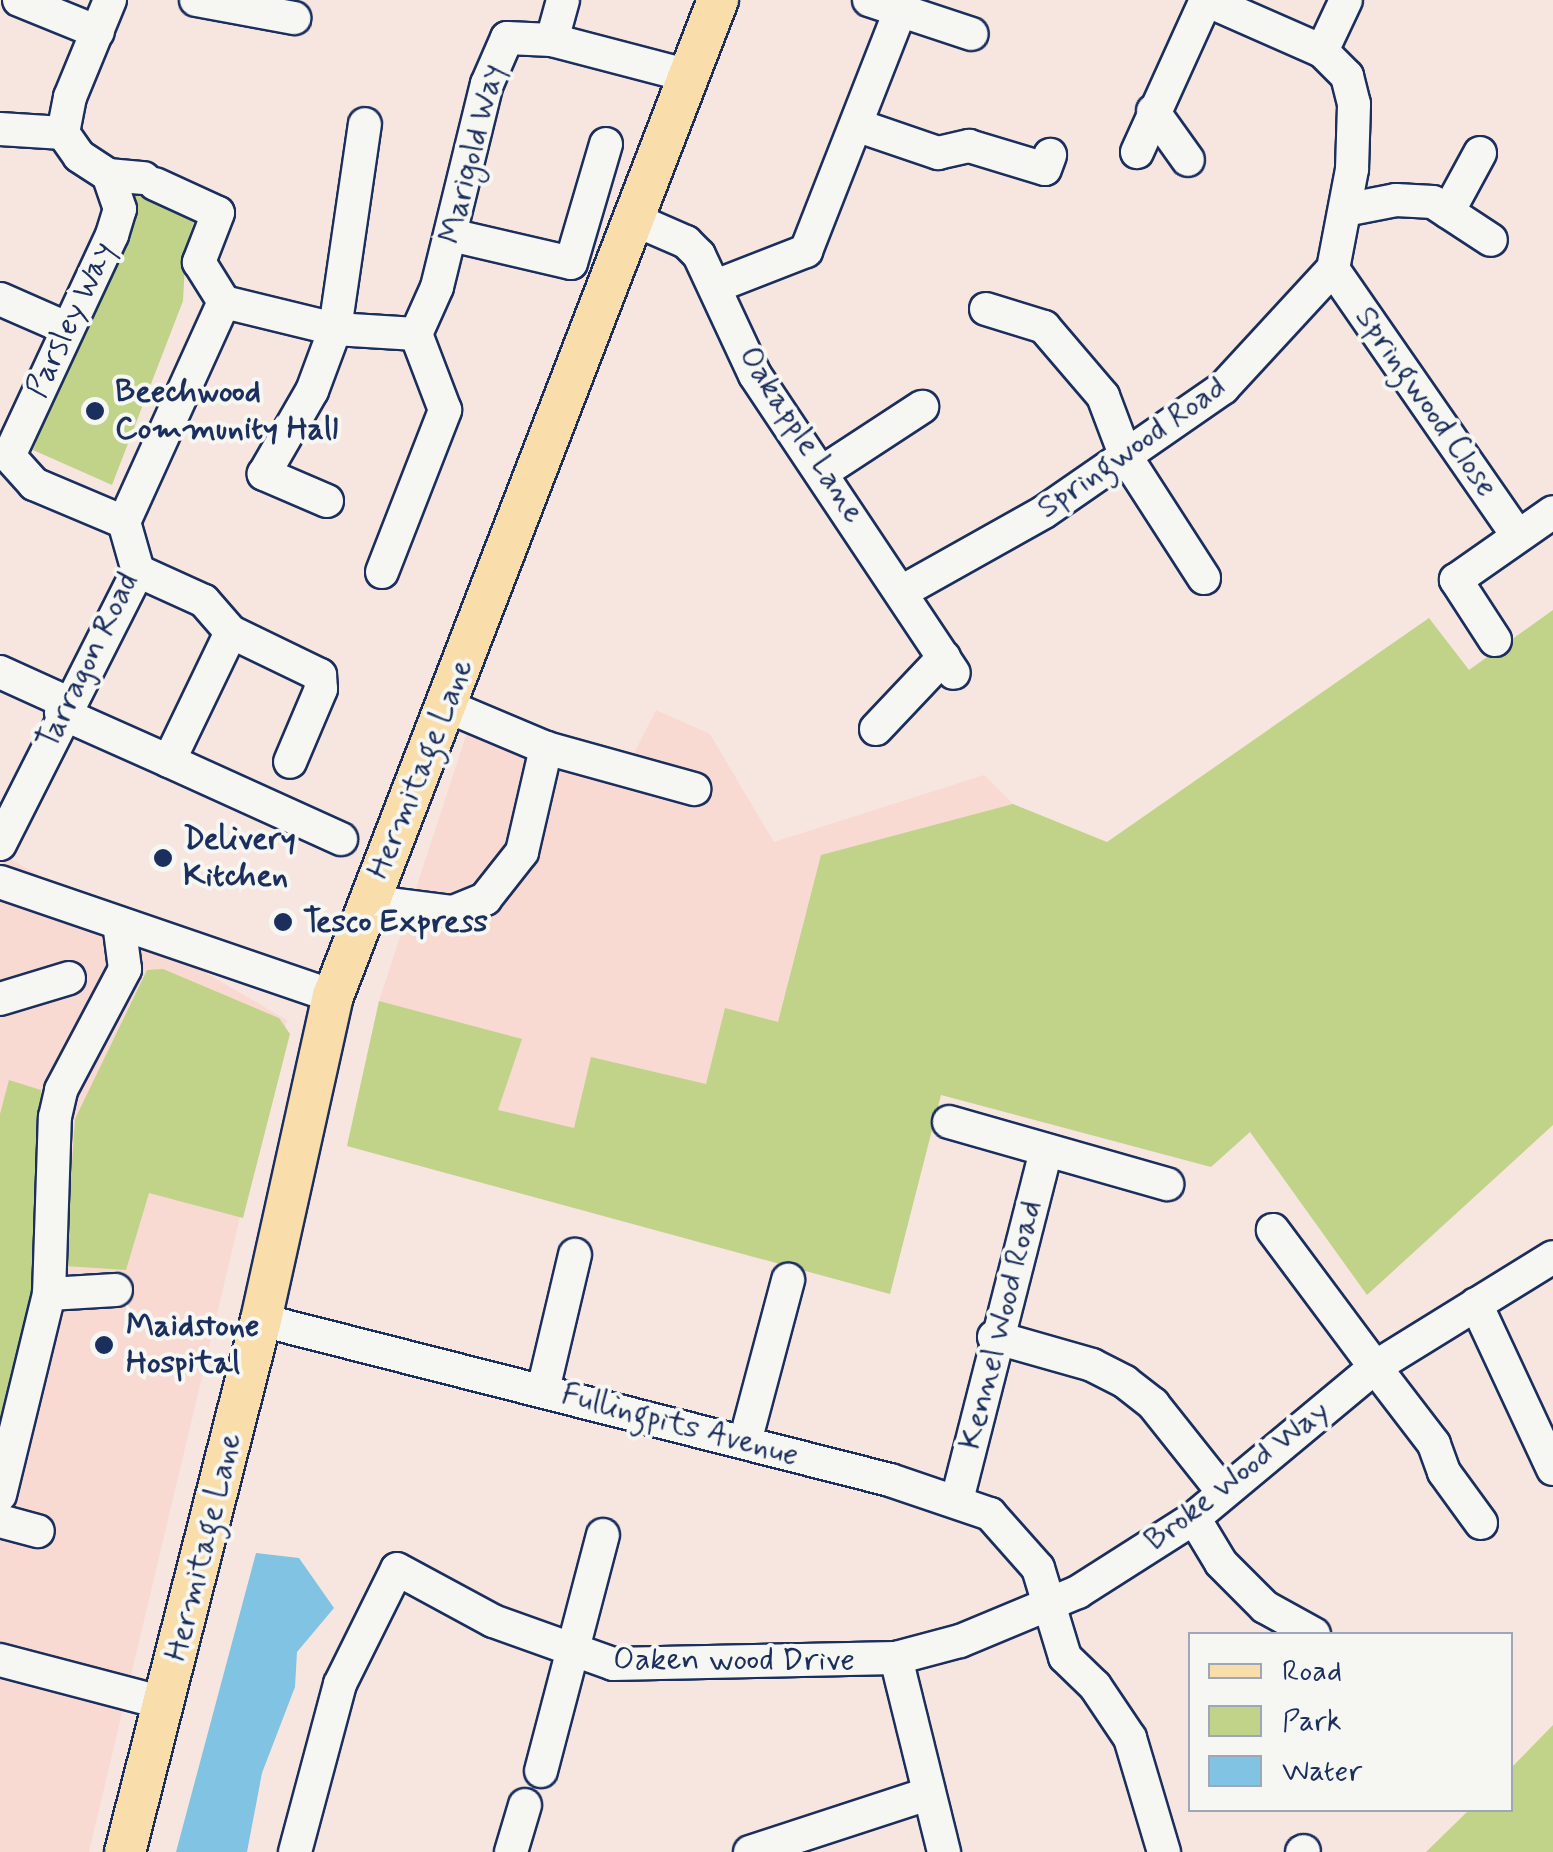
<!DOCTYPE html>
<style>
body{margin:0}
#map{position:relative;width:1553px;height:1852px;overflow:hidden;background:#f7e6e0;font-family:Mynerve,sans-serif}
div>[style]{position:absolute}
.built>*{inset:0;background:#f8dad3}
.green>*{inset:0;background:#c0d388}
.water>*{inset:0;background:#81c3e2}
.roads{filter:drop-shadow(2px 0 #1b2f5e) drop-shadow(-2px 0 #1b2f5e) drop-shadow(0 2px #1b2f5e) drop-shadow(0 -2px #1b2f5e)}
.minor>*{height:32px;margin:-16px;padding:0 16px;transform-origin:16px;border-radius:16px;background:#f6f6f2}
.major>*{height:40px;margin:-20px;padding:0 20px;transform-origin:20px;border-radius:20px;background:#f9deab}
.dots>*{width:28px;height:28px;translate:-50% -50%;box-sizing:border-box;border:5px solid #f6f6f2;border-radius:50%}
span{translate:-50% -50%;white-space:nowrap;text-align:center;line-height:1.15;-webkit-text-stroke:8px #f6f6f2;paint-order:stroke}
.street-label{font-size:32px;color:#1b2f5e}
.poi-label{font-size:32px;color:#1b2f5e;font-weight:700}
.left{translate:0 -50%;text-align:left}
.legend{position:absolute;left:1188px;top:1632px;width:325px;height:180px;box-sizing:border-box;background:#f6f6f2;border:2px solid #9ea6b7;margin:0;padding:12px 18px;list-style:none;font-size:30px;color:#1b2f5e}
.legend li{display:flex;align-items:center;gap:20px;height:50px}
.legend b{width:50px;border:2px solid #9ea6b7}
</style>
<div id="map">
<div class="built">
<div style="clip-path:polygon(477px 702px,630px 761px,656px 710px,710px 734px,774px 842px,984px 775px,1013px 804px,890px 1294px,347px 1146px,379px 1001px)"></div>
<div style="clip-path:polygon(0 853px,287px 1020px,89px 1852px,0 1852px)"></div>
</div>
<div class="green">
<div style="clip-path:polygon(134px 185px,197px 213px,186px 245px,183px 301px,112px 485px,33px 450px)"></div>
<div style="clip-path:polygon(1553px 610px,1553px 1125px,1367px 1295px,1250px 1132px,1211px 1167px,941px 1095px,890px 1294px,347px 1146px,379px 1001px,522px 1039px,498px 1110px,574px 1128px,591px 1057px,706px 1084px,725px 1008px,778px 1022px,821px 855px,1013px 804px,1107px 842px,1429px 618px,1469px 670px)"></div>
<div style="clip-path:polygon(163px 969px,279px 1018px,290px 1034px,243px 1218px,149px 1193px,126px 1270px,65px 1266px,75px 1119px,147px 970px)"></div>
<div style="clip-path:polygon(9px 1080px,41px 1090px,35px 1289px,0 1417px,0 1114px)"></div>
<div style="clip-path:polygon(1553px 1725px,1553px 1852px,1426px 1852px,1469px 1810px,1510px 1810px,1511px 1768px)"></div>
</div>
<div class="water">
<div style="clip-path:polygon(256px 1553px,299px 1558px,334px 1608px,297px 1652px,295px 1687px,262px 1773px,247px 1852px,176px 1852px)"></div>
</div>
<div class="roads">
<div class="minor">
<div style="left:19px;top:0;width:85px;rotate:22.1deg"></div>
<div style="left:110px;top:0;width:105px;rotate:112.4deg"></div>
<div style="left:70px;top:97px;width:37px;rotate:101deg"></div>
<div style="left:63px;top:133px;width:28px;rotate:55deg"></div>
<div style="left:79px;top:156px;width:35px;rotate:33deg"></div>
<div style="left:108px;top:175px;width:36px;rotate:5deg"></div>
<div style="left:196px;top:0;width:100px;rotate:10.4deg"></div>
<div style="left:869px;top:0;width:108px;rotate:18.3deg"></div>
<div style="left:552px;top:40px;width:41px;rotate:-74.6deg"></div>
<div style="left:1322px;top:51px;width:56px;rotate:-64.8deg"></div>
<div style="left:1153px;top:111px;width:60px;rotate:54.5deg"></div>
<div style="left:856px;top:125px;width:87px;rotate:18.9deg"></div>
<div style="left:938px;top:153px;width:32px;rotate:-13deg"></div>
<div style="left:969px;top:146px;width:79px;rotate:16.8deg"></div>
<div style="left:1045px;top:169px;width:15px;rotate:-70deg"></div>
<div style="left:0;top:129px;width:63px;rotate:3.6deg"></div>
<div style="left:155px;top:184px;width:69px;rotate:24.7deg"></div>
<div style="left:218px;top:213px;width:53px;rotate:111.2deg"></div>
<div style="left:199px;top:262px;width:47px;rotate:58deg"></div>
<div style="left:1345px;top:210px;width:52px;rotate:-11.1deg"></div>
<div style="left:1396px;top:200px;width:37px;rotate:3deg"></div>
<div style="left:1433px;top:202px;width:69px;rotate:33.2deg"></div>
<div style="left:1448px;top:212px;width:67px;rotate:-61.5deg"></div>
<div style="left:633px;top:219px;width:58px;rotate:23.5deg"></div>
<div style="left:686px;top:242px;width:18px;rotate:45deg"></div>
<div style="left:699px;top:255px;width:132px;rotate:65deg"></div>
<div style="left:755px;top:375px;width:358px;rotate:56.3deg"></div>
<div style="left:451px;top:235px;width:123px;rotate:13.1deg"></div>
<div style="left:571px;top:263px;width:124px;rotate:-73.6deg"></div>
<div style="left:1333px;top:269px;width:323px;rotate:55.3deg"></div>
<div style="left:716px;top:286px;width:97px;rotate:-21.3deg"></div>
<div style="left:806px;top:251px;width:258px;rotate:-68.6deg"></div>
<div style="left:0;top:299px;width:72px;rotate:23.7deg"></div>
<div style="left:224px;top:302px;width:114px;rotate:13.7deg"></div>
<div style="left:335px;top:329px;width:81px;rotate:3.5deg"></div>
<div style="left:416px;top:334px;width:51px;rotate:-65.9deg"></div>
<div style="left:437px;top:287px;width:209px;rotate:-76.2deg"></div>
<div style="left:487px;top:84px;width:50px;rotate:-66.5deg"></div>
<div style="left:507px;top:38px;width:45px;rotate:2.5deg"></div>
<div style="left:552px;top:40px;width:142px;rotate:14.7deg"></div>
<div style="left:986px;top:309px;width:61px;rotate:17.2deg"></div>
<div style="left:1044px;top:327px;width:91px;rotate:49.5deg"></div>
<div style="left:1103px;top:396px;width:65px;rotate:69.3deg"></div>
<div style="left:1126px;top:457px;width:144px;rotate:57.2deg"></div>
<div style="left:9px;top:456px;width:244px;rotate:-65deg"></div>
<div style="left:112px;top:235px;width:27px;rotate:-73deg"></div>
<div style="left:120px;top:209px;width:36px;rotate:-109deg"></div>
<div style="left:9px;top:456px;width:38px;rotate:48deg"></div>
<div style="left:34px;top:484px;width:98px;rotate:22.9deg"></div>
<div style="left:821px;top:473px;width:121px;rotate:-33.2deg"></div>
<div style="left:327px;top:501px;width:69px;rotate:-156.8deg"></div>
<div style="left:264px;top:474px;width:96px;rotate:-60deg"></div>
<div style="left:312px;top:391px;width:66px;rotate:-69.6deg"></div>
<div style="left:335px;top:329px;width:207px;rotate:-81.7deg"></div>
<div style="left:138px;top:571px;width:72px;rotate:24.4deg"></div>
<div style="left:204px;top:601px;width:41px;rotate:48.9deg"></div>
<div style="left:231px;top:632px;width:99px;rotate:25.8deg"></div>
<div style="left:320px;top:675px;width:14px;rotate:86deg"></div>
<div style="left:321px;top:689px;width:79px;rotate:113deg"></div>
<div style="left:382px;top:572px;width:174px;rotate:-68.7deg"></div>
<div style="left:445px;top:410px;width:81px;rotate:-110.9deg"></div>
<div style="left:905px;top:590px;width:159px;rotate:-29.3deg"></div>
<div style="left:1044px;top:512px;width:218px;rotate:-34.7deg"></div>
<div style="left:1223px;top:388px;width:162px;rotate:-47.3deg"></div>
<div style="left:1333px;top:269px;width:102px;rotate:-79.2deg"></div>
<div style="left:1352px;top:169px;width:65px;rotate:-88.2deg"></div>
<div style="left:1354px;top:104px;width:29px;rotate:-104deg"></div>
<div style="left:1347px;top:76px;width:35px;rotate:-135deg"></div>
<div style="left:1322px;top:51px;width:127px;rotate:-156.3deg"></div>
<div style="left:1206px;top:0;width:167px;rotate:114.4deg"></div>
<div style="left:1495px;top:640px;width:72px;rotate:-123deg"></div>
<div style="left:1456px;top:580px;width:118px;rotate:-35deg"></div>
<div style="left:0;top:672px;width:72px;rotate:24.4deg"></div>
<div style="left:449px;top:707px;width:105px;rotate:22.9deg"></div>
<div style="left:546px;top:748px;width:154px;rotate:15.5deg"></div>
<div style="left:61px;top:713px;width:118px;rotate:24deg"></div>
<div style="left:169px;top:761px;width:143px;rotate:-64.3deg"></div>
<div style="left:876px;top:729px;width:99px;rotate:-46.6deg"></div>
<div style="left:169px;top:761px;width:189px;rotate:24.4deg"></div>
<div style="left:0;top:844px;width:306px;rotate:-63.2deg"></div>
<div style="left:138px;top:571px;width:51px;rotate:-105.9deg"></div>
<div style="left:124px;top:522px;width:242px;rotate:-65.6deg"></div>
<div style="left:0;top:882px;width:352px;rotate:18.9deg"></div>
<div style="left:367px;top:901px;width:87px;rotate:7.3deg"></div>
<div style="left:453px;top:912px;width:35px;rotate:-22deg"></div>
<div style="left:485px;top:899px;width:60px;rotate:-51.8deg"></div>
<div style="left:522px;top:852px;width:107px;rotate:-77deg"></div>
<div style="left:0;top:999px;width:72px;rotate:-16.9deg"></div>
<div style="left:949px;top:1122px;width:227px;rotate:15.9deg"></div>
<div style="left:49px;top:1294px;width:67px;rotate:-3.4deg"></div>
<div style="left:1476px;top:1304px;width:182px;rotate:65deg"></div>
<div style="left:261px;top:1320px;width:649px;rotate:14.27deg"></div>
<div style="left:890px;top:1480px;width:106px;rotate:18.8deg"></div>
<div style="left:990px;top:1514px;width:72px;rotate:48.4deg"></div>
<div style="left:1038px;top:1568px;width:93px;rotate:73.1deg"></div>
<div style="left:1065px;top:1657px;width:42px;rotate:44deg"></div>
<div style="left:1095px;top:1686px;width:63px;rotate:56.1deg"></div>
<div style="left:1130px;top:1738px;width:119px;rotate:73.4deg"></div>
<div style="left:994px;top:1337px;width:102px;rotate:15.9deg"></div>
<div style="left:1092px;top:1365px;width:37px;rotate:27deg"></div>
<div style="left:1125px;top:1382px;width:36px;rotate:38deg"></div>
<div style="left:1153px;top:1404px;width:112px;rotate:51.5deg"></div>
<div style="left:543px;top:1390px;width:139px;rotate:-76.7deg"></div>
<div style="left:745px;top:1442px;width:168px;rotate:-75.1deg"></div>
<div style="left:0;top:1495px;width:207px;rotate:-76.3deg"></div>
<div style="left:49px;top:1294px;width:177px;rotate:-88.1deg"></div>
<div style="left:55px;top:1117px;width:28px;rotate:-77deg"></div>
<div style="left:61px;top:1090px;width:137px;rotate:-62.1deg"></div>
<div style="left:125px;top:969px;width:46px;rotate:-97.4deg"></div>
<div style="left:957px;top:1500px;width:361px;rotate:-75.7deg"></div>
<div style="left:1194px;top:1518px;width:52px;rotate:59deg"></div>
<div style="left:1221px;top:1563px;width:62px;rotate:45deg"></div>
<div style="left:1265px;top:1607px;width:56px;rotate:28.9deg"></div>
<div style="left:0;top:1521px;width:39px;rotate:15deg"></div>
<div style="left:1481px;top:1523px;width:63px;rotate:-126deg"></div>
<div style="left:1444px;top:1472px;width:30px;rotate:-110deg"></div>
<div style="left:1434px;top:1444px;width:97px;rotate:-127.5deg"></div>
<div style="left:1375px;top:1367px;width:209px;rotate:-31.7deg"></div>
<div style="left:896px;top:1658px;width:200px;rotate:76.1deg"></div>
<div style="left:0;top:1660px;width:170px;rotate:14.7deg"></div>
<div style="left:541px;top:1771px;width:244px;rotate:-75.3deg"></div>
<div style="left:295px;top:1852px;width:174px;rotate:-75deg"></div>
<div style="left:340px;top:1684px;width:128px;rotate:-63.6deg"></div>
<div style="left:397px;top:1569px;width:109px;rotate:28.4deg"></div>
<div style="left:493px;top:1621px;width:127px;rotate:19.7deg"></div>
<div style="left:613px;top:1664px;width:283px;rotate:-1.2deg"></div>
<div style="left:896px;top:1658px;width:66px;rotate:-14.9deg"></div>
<div style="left:960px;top:1641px;width:128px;rotate:-22.6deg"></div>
<div style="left:1078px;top:1592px;width:138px;rotate:-32.5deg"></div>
<div style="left:1194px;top:1518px;width:236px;rotate:-39.8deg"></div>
<div style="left:1375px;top:1367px;width:171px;rotate:-126.7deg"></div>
<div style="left:511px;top:1852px;width:49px;rotate:-73.4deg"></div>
<div style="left:750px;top:1852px;width:186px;rotate:-18.1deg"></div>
<div style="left:1302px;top:1852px;width:2px;rotate:-27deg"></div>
</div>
<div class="major">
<div style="left:125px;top:1852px;width:549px;rotate:-75.66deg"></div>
<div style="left:261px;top:1320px;width:332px;rotate:-77.5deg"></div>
<div style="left:333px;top:996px;width:1068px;rotate:-68.87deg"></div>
</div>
</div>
<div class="dots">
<div style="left:95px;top:411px;background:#1b2f5e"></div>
<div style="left:163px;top:858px;background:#1b2f5e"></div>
<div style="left:283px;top:922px;background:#1b2f5e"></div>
<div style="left:104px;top:1345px;background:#1b2f5e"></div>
</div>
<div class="street-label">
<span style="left:472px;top:154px;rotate:-76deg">Marigold Way</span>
<span style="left:71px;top:320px;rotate:-65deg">Parsley Way</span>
<span style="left:1426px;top:402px;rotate:55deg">Springwood Close</span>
<span style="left:801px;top:435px;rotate:57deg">Oakapple Lane</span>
<span style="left:1132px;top:448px;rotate:-35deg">Springwood Road</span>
<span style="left:88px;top:661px;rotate:-64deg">Tarragon Road</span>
<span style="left:421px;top:769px;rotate:-68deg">Hermitage Lane</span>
<span style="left:1001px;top:1325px;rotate:-76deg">Kennel Wood Road</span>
<span style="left:680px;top:1425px;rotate:15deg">Fullingpits Avenue</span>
<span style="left:1237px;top:1476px;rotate:-38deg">Broke Wood Way</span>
<span style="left:204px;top:1547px;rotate:-76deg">Hermitage Lane</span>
<span style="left:734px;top:1660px">Oaken wood Drive</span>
</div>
<div class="poi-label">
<span class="left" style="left:115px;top:411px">Beechwood<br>Community Hall</span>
<span class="left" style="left:183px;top:858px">Delivery<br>Kitchen</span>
<span class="left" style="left:303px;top:922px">Tesco Express</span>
<span class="left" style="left:126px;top:1345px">Maidstone<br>Hospital</span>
</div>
<ul class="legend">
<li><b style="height:12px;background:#f9deab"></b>Road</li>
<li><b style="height:28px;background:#c0d388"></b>Park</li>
<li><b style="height:28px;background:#81c3e2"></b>Water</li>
</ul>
</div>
